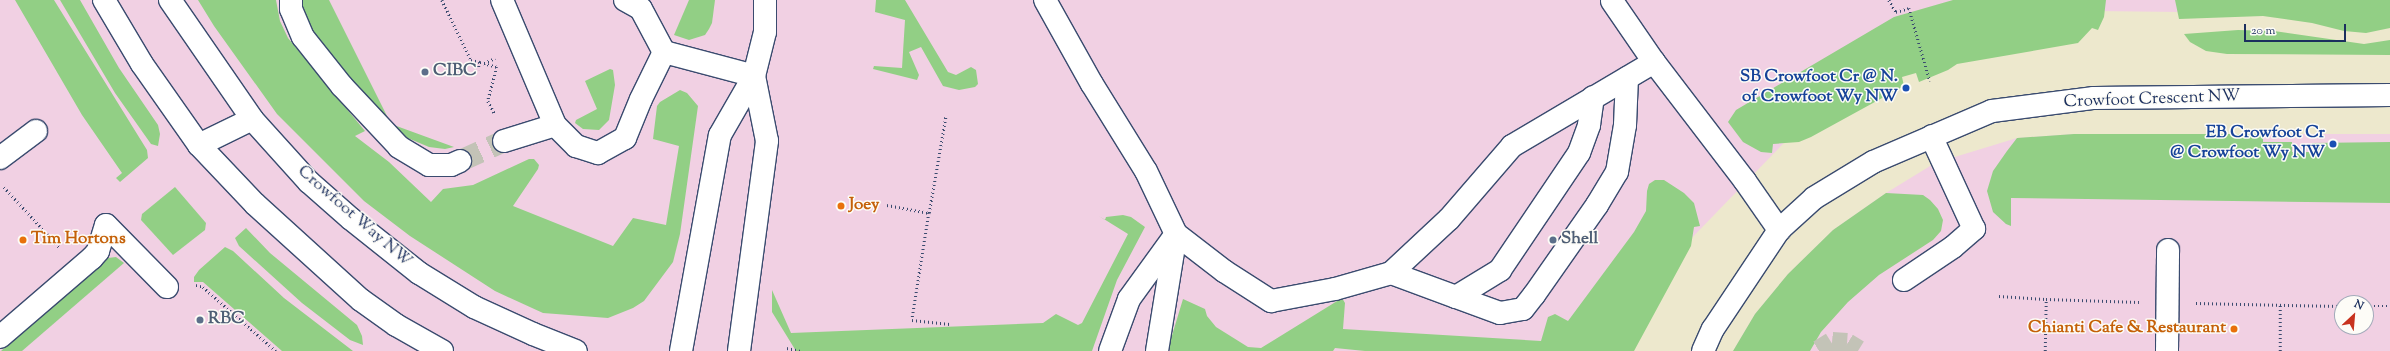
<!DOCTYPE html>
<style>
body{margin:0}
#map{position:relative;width:2390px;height:351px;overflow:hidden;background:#ede8cd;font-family:"Sorts Mill Goudy",serif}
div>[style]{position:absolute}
.built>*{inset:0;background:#f1d0e3}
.green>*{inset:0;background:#92cf85}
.minor-tunnel>*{height:22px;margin-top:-11px;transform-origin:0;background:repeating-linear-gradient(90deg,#c3c3b7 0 22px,transparent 0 33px)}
.path>*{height:2.5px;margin-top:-1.25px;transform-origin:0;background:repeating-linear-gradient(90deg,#3a4b6f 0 1px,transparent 0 4px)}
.roads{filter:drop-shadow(1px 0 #3a4b6f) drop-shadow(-1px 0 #3a4b6f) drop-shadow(0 1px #3a4b6f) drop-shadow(0 -1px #3a4b6f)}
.minor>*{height:22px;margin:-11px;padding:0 11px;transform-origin:11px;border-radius:11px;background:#fff}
.dots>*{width:11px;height:11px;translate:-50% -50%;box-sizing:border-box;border:2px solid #fdfcf7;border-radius:50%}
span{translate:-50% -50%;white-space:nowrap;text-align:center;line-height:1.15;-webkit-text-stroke:3px #fdfcf7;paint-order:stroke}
.service-label{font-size:17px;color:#4e5e75;font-weight:700}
.left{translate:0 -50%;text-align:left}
.transit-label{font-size:17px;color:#164399;font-weight:700}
.right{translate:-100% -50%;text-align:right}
.street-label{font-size:17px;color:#1b2f5e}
.food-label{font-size:17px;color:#c56008;font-weight:700}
.north{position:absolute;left:2334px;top:295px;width:40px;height:40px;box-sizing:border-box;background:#fdfcf7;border:1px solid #a3aaba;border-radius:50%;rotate:26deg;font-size:11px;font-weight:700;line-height:16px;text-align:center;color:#1b2f5e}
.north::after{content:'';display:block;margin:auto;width:14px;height:18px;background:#c8321e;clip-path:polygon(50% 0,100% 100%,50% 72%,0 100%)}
.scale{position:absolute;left:2244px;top:24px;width:102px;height:18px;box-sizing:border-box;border:2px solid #1b2f5e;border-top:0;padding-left:5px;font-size:12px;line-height:14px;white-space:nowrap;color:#1b2f5e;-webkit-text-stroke:3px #fdfcf7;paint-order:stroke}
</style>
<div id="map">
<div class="built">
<div style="clip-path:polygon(0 0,2390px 0,2390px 5px,2351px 14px,2094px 11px,1879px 78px,1808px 118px,1683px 247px,1634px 351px,0 351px)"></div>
<div style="clip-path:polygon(evenodd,2074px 134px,2390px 134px,2390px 351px,1733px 351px,1755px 314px,1788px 274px,1833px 230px,1886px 193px,1935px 163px,2017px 138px,2074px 134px,2342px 303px,2366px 303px,2366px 327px,2342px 327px,2342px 303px)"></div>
</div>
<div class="green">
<div style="clip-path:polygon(15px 0,54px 0,147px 150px,148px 158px,120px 182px,116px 178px,122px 173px,82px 115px)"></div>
<div style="clip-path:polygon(60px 0,80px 0,119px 68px,158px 125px,160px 134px,158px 146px,151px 144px,115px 93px)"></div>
<div style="clip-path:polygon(198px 0,276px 0,280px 21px,288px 38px,365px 131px,355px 136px,389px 162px,431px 202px,443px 189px,473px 185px,529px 159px,534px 159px,539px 165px,538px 169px,513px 206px,613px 246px,633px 218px,666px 225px,679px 146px,653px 139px,657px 106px,660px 102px,680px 90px,687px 93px,698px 106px,680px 234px,673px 262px,644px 301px,633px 308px,608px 318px,543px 313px,495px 291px,410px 236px,364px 201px,277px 114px,214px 26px)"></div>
<div style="clip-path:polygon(295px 0,329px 0,391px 124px,454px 147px,445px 149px,429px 147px,391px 131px,303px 28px)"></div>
<div style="clip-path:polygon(689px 0,715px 0,712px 23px,709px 29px,705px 35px,689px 40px,674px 35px)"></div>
<div style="clip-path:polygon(876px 0,905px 0,948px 72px,956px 75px,971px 67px,976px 70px,978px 84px,975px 87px,959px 90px,943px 86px,921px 47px,909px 52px,919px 75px,917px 80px,873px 69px,874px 66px,902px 68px,905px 20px,875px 12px)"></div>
<div style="clip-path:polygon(1953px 0,2106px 0,2104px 17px,2098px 30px,2092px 28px,2078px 43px,1957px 64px,1948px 70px,1919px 82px,1916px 73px,1902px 77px,1904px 86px,1811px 137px,1799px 142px,1773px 144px,1772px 153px,1761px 152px,1743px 142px,1728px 122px,1736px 110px,1894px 17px)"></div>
<div style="clip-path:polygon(2175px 0,2390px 0,2390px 28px,2366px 33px,2344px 31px,2312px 23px,2263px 16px,2179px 19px)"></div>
<div style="clip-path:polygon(2238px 30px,2274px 31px,2364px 44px,2390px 40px,2390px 55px,2227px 54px,2206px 51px,2190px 42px,2184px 34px)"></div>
<div style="clip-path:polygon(610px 69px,613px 70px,615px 85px,609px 120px,599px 130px,583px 129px,575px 123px,576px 120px,597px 109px,585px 81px)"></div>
<div style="clip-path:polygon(2074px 134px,2263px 134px,2263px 142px,2292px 142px,2292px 152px,2312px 152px,2312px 143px,2390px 142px,2390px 203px,2011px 198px,2011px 226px,2006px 224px,1993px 212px,1987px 191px,1993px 171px,2007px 151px,2017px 138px)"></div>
<div style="clip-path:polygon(1655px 180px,1664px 180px,1684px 193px,1694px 203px,1700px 226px,1694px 227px,1691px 246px,1634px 351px,1365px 351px,1335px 348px,1333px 351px,1170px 351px,1170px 342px,1183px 299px,1205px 309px,1207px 316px,1216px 327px,1248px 347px,1261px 348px,1342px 298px,1345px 303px,1343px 329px,1541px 341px,1548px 317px,1555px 314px,1568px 321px,1634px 232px,1646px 211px,1647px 191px,1649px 184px)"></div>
<div style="clip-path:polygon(175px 187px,206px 223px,205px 230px,173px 255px,141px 220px,142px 214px)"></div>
<div style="clip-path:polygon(1886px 193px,1923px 195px,1930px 200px,1938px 209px,1943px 220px,1941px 231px,1933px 240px,1879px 275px,1848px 302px,1821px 332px,1810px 351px,1733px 351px,1755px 314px,1788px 274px,1833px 230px)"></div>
<div style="clip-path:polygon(1123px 215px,1131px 217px,1145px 227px,1117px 280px,1092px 351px,796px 351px,772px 312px,772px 290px,791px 333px,1043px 323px,1056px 314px,1078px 325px,1082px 323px,1128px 234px,1099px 216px,1105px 220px,1106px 217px)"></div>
<div style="clip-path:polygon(246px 228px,270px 253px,357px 325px,362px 336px,363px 345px,350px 340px,302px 303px,239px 246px,235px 238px)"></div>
<div style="clip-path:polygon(225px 247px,233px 251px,284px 298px,353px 351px,282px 351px,203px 282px,194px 282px,194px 277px,199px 270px)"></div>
<div style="clip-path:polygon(116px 257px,124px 263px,22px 351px,1px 351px,100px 263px,108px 258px)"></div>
</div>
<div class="minor-tunnel">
<div style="left:460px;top:161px;width:48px;rotate:-24.4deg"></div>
<div style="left:1819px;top:351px;width:15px;rotate:-32deg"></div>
<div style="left:1832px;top:343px;width:15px;rotate:4deg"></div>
<div style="left:1847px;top:344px;width:13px;rotate:32deg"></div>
</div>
<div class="path">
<div style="left:442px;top:0;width:67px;rotate:64.2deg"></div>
<div style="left:471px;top:60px;width:9px;rotate:13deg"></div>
<div style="left:480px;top:62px;width:8px;rotate:104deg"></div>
<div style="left:1889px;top:0;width:14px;rotate:60deg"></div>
<div style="left:1896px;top:12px;width:14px;rotate:-17deg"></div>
<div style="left:1909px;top:8px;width:76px;rotate:74deg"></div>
<div style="left:480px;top:62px;width:18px;rotate:16deg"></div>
<div style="left:497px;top:67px;width:35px;rotate:105deg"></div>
<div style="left:488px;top:101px;width:15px;rotate:62deg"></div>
<div style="left:484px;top:63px;width:12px;rotate:-24deg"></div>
<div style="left:4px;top:187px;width:83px;rotate:47.4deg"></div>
<div style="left:887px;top:205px;width:43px;rotate:10.8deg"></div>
<div style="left:929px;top:213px;width:108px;rotate:99deg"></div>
<div style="left:912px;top:320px;width:38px;rotate:6deg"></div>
<div style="left:929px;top:213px;width:99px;rotate:-80.2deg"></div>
<div style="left:196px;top:285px;width:7px;rotate:16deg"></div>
<div style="left:203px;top:287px;width:97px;rotate:41.2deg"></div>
<div style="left:1999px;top:296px;width:47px;rotate:3.7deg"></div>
<div style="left:2196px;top:303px;width:146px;rotate:1.2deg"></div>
<div style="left:2366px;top:306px;width:24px"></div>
<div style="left:787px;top:348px;width:14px;rotate:12deg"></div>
<div style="left:2045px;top:351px;width:52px;rotate:-88.9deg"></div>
<div style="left:2046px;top:299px;width:93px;rotate:1.8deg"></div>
<div style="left:2280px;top:351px;width:46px;rotate:-90deg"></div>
</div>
<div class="roads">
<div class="minor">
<div style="left:104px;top:0;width:74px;rotate:59.3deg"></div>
<div style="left:142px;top:64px;width:99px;rotate:54.9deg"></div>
<div style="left:199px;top:145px;width:81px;rotate:46.5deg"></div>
<div style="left:255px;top:204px;width:143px;rotate:42.2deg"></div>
<div style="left:361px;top:300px;width:43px;rotate:35.5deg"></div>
<div style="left:396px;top:325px;width:53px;rotate:29.5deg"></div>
<div style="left:170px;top:0;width:145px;rotate:55.4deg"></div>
<div style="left:252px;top:119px;width:85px;rotate:47.9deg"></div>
<div style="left:309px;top:182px;width:56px;rotate:41.4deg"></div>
<div style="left:351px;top:219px;width:87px;rotate:38.5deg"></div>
<div style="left:419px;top:273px;width:65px;rotate:31.7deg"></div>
<div style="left:474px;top:307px;width:65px;rotate:24.6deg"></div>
<div style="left:533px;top:334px;width:46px;rotate:21.6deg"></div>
<div style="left:291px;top:0;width:9px;rotate:90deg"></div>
<div style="left:291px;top:9px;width:30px;rotate:67deg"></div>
<div style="left:303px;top:37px;width:63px;rotate:51.5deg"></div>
<div style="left:342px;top:86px;width:83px;rotate:46.9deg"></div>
<div style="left:399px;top:147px;width:35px;rotate:31deg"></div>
<div style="left:429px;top:165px;width:22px"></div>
<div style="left:451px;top:165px;width:10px;rotate:-24deg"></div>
<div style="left:502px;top:0;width:136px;rotate:67deg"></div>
<div style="left:555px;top:125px;width:30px;rotate:45deg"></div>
<div style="left:576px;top:146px;width:23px;rotate:18deg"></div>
<div style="left:598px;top:153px;width:31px;rotate:-29deg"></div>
<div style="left:625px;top:138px;width:42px;rotate:-67.7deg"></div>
<div style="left:641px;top:99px;width:52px;rotate:-63.9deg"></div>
<div style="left:625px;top:0;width:18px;rotate:29deg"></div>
<div style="left:641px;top:9px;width:49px;rotate:61.9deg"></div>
<div style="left:664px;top:52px;width:93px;rotate:14.9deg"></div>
<div style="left:1045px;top:0;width:96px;rotate:60.8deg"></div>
<div style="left:1092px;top:84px;width:102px;rotate:58.2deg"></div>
<div style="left:1146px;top:171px;width:70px;rotate:64.5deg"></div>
<div style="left:1176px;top:234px;width:61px;rotate:37.6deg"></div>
<div style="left:1224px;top:271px;width:56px;rotate:32.6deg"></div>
<div style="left:1271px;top:301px;width:65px;rotate:-10.6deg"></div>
<div style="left:1335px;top:289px;width:58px;rotate:-15.9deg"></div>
<div style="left:1391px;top:273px;width:79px;rotate:-43deg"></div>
<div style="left:1449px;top:219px;width:96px;rotate:-49.2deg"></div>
<div style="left:1512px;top:146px;width:165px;rotate:-30.6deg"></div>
<div style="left:1612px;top:1px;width:74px;rotate:55.5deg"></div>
<div style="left:1654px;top:62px;width:150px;rotate:52.6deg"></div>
<div style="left:1745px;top:181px;width:60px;rotate:55.2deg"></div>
<div style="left:504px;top:141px;width:53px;rotate:-17.4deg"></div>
<div style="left:199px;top:145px;width:59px;rotate:-26.1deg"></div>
<div style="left:0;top:158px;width:45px;rotate:-36.9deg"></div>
<div style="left:1391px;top:273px;width:69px;rotate:20.3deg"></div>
<div style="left:1456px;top:297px;width:52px;rotate:-31.5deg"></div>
<div style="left:1500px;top:270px;width:141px;rotate:-56deg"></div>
<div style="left:1579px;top:153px;width:30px;rotate:-70deg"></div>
<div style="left:1589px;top:125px;width:28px;rotate:-82deg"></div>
<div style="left:1904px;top:280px;width:59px;rotate:-34deg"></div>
<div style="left:1953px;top:247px;width:28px;rotate:-41deg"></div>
<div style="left:1974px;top:229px;width:102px;rotate:-114.8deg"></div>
<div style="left:1456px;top:297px;width:47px;rotate:20deg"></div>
<div style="left:1500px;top:313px;width:23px;rotate:-10deg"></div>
<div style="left:1523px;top:309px;width:18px;rotate:-52deg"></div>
<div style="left:1534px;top:295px;width:110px;rotate:-55deg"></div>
<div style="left:1597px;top:205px;width:39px;rotate:-59deg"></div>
<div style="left:1617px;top:172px;width:48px;rotate:-80.3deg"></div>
<div style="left:1625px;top:125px;width:47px;rotate:-87.6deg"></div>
<div style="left:0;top:337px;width:121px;rotate:-40.7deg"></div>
<div style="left:92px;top:258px;width:9px;rotate:-49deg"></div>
<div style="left:98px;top:251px;width:27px;rotate:-73deg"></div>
<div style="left:106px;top:225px;width:87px;rotate:45.5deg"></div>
<div style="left:681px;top:351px;width:219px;rotate:-79.8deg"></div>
<div style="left:720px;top:135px;width:68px;rotate:-60deg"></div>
<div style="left:754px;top:76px;width:45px;rotate:-76deg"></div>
<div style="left:765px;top:32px;width:32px;rotate:-90deg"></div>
<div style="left:739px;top:351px;width:212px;rotate:-82.4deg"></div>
<div style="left:767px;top:141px;width:66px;rotate:-101.3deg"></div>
<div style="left:1110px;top:351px;width:55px;rotate:-69.9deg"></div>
<div style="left:1129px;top:299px;width:80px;rotate:-54.1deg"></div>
<div style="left:1157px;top:351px;width:112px;rotate:-80.8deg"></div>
<div style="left:1703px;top:351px;width:24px;rotate:-66deg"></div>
<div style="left:1713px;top:329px;width:119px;rotate:-56.3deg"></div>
<div style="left:1779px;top:230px;width:47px;rotate:-42.4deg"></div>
<div style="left:1814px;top:198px;width:69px;rotate:-31.4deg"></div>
<div style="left:1873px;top:162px;width:129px;rotate:-23.2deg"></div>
<div style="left:1992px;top:111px;width:103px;rotate:-7.3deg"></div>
<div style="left:2094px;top:98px;width:296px;rotate:-0.6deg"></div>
<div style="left:2167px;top:351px;width:101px;rotate:-89.4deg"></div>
</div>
</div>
<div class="dots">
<div style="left:425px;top:72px;background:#5c6f8a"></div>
<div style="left:1906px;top:88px;background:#1a4fb4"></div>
<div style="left:2333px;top:144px;background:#1a4fb4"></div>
<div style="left:841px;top:206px;background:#e8710a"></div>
<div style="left:23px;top:240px;background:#e8710a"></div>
<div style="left:1553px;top:240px;background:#5c6f8a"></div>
<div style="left:200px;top:320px;background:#5c6f8a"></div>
<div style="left:2234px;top:329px;background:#e8710a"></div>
</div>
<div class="service-label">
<span class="left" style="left:433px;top:72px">CIBC</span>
<span class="left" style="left:1561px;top:240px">Shell</span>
<span class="left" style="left:208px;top:320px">RBC</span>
</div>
<div class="transit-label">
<span class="right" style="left:1898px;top:88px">SB Crowfoot Cr @ N.<br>of Crowfoot Wy NW</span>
<span class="right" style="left:2325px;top:144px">EB Crowfoot Cr<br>@ Crowfoot Wy NW</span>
</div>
<div class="street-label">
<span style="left:2152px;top:100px;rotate:-2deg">Crowfoot Crescent NW</span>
<span style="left:354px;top:217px;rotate:41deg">Crowfoot Way NW</span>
</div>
<div class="food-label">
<span class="left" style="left:849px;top:206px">Joey</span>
<span class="left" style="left:31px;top:240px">Tim Hortons</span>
<span class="right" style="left:2226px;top:329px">Chianti Cafe &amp; Restaurant</span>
</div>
<div class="north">N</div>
<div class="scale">20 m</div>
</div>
